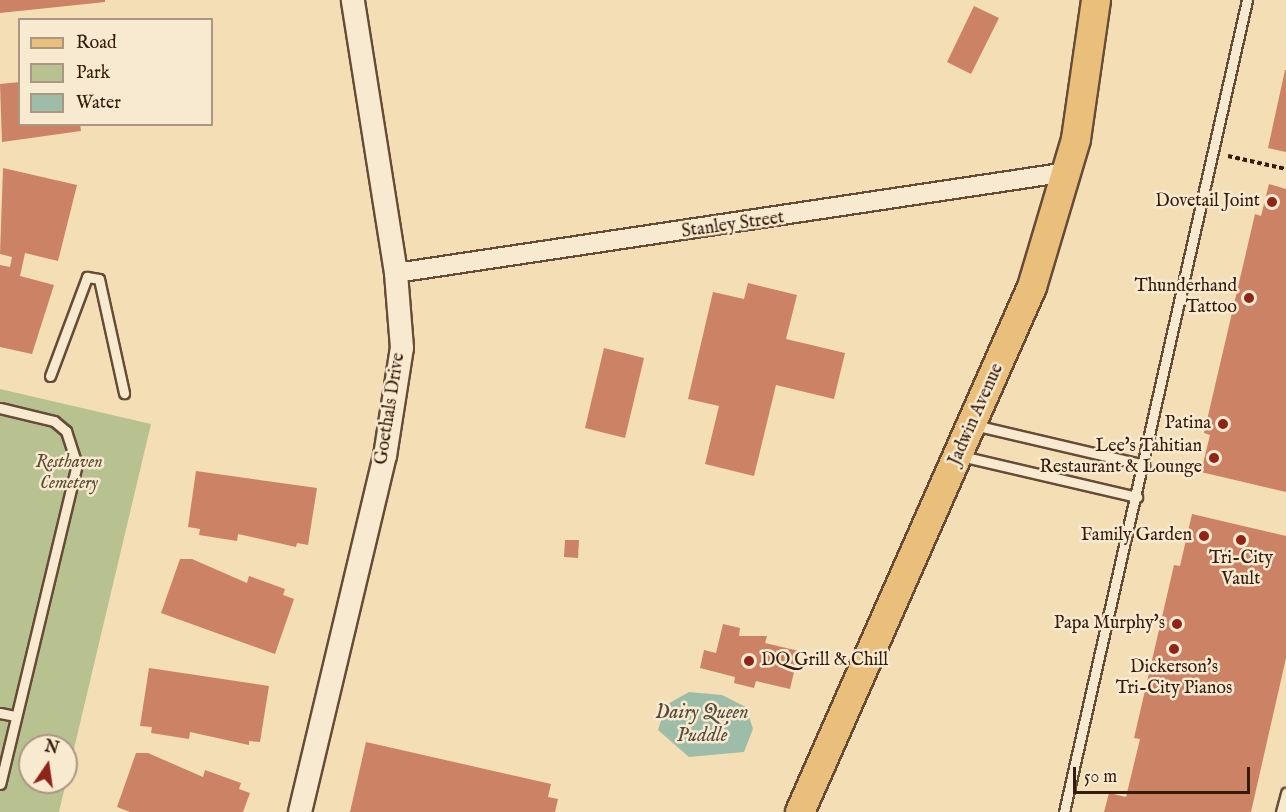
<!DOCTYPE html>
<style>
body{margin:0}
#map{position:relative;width:1286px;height:812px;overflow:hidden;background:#f4deb6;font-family:"IM FELL English",serif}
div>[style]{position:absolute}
.green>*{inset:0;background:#b8c291}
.water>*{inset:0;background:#9dbda8}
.building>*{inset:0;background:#cc8265}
.path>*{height:4px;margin-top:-2px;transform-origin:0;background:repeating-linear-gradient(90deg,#361a0b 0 4.5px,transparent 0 7.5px)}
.roads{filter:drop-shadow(2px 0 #664b36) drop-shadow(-2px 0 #664b36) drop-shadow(0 2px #664b36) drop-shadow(0 -2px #664b36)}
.service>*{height:9px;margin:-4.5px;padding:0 4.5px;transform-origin:4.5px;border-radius:4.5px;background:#f8ead0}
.minor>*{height:18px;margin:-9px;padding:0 9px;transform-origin:9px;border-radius:9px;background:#f8ead0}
.tertiary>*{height:22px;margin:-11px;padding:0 11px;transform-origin:11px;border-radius:11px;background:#f8ead0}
.primary>*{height:28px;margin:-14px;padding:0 14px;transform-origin:14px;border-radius:14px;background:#eabf7b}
.dots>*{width:16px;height:16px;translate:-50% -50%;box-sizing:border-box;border:3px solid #f8ead0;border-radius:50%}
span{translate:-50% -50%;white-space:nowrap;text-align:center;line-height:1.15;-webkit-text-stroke:5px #f8ead0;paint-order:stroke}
.poi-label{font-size:18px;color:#361a0b}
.right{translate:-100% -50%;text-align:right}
.left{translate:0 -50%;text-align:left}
.street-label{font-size:18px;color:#361a0b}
.park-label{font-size:18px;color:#5d4c33;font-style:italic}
.water-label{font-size:20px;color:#554b3a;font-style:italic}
.legend{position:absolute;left:18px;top:18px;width:195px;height:108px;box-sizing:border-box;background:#f8ead0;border:2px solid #aa9781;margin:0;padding:8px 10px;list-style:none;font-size:18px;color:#361a0b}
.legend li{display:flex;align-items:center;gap:12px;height:30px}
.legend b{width:30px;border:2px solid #aa9781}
.north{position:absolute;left:18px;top:734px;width:60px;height:60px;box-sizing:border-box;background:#f8ead0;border:2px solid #aa9781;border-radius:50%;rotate:13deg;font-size:16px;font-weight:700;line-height:24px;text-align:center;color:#361a0b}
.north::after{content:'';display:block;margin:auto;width:21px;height:27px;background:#8f2418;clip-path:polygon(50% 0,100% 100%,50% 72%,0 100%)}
.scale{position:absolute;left:1073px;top:767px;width:177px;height:27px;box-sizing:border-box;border:3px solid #361a0b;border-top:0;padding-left:8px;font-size:18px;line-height:21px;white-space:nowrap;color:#361a0b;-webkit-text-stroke:4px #f8ead0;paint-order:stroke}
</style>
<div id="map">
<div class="green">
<div style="clip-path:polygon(evenodd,0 389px,151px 424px,59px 812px,0 812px,0 389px,30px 746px,66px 746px,66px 782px,30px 782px,30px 746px)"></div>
</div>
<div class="water">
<div style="clip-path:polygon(689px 692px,722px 695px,746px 707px,753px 729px,744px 752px,689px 757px,658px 730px,666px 705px)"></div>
</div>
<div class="building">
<div style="clip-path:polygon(0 0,105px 0,105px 2px,0 13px)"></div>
<div style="clip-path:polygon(974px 6px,999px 18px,971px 74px,947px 62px)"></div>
<div style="clip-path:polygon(1285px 70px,1286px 70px,1286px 152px,1268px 148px)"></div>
<div style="clip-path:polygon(20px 82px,20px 124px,80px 124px,81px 131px,2px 142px,0 84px)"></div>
<div style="clip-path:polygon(3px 168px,77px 185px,58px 261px,25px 253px,20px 276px,54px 285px,32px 354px,0 347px,0 265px,10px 267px,12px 257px,0 254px)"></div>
<div style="clip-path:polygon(1269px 184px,1286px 189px,1286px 492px,1201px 472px,1210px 435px,1204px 433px,1255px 214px,1261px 216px)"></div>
<div style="clip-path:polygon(748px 283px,797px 295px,786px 339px,845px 353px,834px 399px,776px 385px,754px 476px,705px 464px,719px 406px,688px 399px,713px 292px,744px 299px)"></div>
<div style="clip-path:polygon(604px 348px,644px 358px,625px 438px,585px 428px)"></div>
<div style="clip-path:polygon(196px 471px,317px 488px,308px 545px,297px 543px,296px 547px,238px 534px,237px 541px,199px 535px,200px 529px,188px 527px)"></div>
<div style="clip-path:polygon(1192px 514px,1286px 536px,1286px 658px,1251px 812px,1104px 812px,1109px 793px,1126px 797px,1140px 739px,1134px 738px,1174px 565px,1180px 566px)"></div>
<div style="clip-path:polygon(565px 540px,579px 540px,578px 558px,564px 557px)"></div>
<div style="clip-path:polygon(180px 559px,192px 559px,247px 583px,249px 576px,285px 589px,283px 595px,294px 599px,275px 654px,161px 613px)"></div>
<div style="clip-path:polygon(723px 624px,740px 628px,739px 636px,767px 636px,765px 643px,799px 651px,790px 689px,756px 681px,754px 688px,734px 683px,735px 677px,700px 668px,704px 650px,716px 653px)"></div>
<div style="clip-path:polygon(149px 668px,269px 686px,260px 742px,249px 741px,249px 745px,190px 732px,189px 739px,151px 733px,152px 727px,140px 726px)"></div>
<div style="clip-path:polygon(366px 742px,551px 784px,548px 797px,558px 799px,555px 812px,350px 812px)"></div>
<div style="clip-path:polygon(136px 753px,148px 753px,203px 777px,205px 770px,241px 783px,239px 789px,250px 793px,243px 812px,130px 812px,117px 807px)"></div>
</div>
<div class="path">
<div style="left:1228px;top:156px;width:59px;rotate:12.6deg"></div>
</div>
<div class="roads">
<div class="service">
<div style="left:50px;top:376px;width:106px;rotate:-69.5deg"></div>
<div style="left:87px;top:277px;width:12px;rotate:9deg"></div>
<div style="left:99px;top:279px;width:117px;rotate:77.6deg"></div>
<div style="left:0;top:408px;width:56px;rotate:13.5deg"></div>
<div style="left:54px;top:421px;width:16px;rotate:40deg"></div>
<div style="left:66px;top:431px;width:35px;rotate:72deg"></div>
<div style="left:77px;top:464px;width:329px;rotate:103.5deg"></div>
<div style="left:974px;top:425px;width:175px;rotate:13.2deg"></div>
<div style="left:961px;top:456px;width:181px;rotate:13.1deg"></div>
<div style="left:0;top:713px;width:16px;rotate:11deg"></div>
<div style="left:1064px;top:812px;width:832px;rotate:-77.3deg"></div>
<div style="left:1281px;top:812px;width:20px;rotate:-75deg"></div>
</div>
<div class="minor">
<div style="left:396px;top:273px;width:680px;rotate:-8.55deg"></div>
</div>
<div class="tertiary">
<div style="left:300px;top:812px;width:366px;rotate:-76.6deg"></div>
<div style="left:385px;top:456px;width:109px;rotate:-81.1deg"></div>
<div style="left:402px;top:348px;width:75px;rotate:-94.6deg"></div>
<div style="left:396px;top:273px;width:276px;rotate:-99deg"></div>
</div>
<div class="primary">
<div style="left:800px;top:812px;width:574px;rotate:-66.16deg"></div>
<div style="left:1032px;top:287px;width:154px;rotate:-73.4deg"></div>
<div style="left:1076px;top:139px;width:140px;rotate:-81.8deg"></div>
</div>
</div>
<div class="dots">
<div style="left:1272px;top:202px;background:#8f2418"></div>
<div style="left:1249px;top:298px;background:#8f2418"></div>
<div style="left:1223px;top:424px;background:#8f2418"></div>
<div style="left:1214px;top:458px;background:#8f2418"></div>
<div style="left:1204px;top:536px;background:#8f2418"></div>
<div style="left:1241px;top:540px;background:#8f2418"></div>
<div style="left:1177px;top:624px;background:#8f2418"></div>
<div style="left:1174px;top:649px;background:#8f2418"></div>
<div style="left:749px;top:661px;background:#8f2418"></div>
</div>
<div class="poi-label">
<span class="right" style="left:1260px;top:202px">Dovetail Joint</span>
<span class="right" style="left:1237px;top:298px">Thunderhand<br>Tattoo</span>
<span class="right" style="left:1211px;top:424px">Patina</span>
<span class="right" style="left:1202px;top:458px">Lee's Tahitian<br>Restaurant &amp; Lounge</span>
<span class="right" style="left:1192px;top:536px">Family Garden</span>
<span style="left:1241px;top:570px">Tri-City<br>Vault</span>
<span class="right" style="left:1165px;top:624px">Papa Murphy's</span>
<span class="left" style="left:761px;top:661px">DQ Grill &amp; Chill</span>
<span style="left:1174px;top:679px">Dickerson's<br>Tri-City Pianos</span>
</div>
<div class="street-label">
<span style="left:733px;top:226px;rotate:-8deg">Stanley Street</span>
<span style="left:391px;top:409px;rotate:-81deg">Goethals Drive</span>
<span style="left:977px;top:415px;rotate:-66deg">Jadwin Avenue</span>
</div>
<div class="park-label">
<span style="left:69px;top:474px">Resthaven<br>Cemetery</span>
</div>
<div class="water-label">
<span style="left:702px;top:724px">Dairy Queen<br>Puddle</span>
</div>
<ul class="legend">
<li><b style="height:8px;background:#eabf7b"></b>Road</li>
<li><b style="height:16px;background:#b8c291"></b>Park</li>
<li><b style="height:16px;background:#9dbda8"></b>Water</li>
</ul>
<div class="north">N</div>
<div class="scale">50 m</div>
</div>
